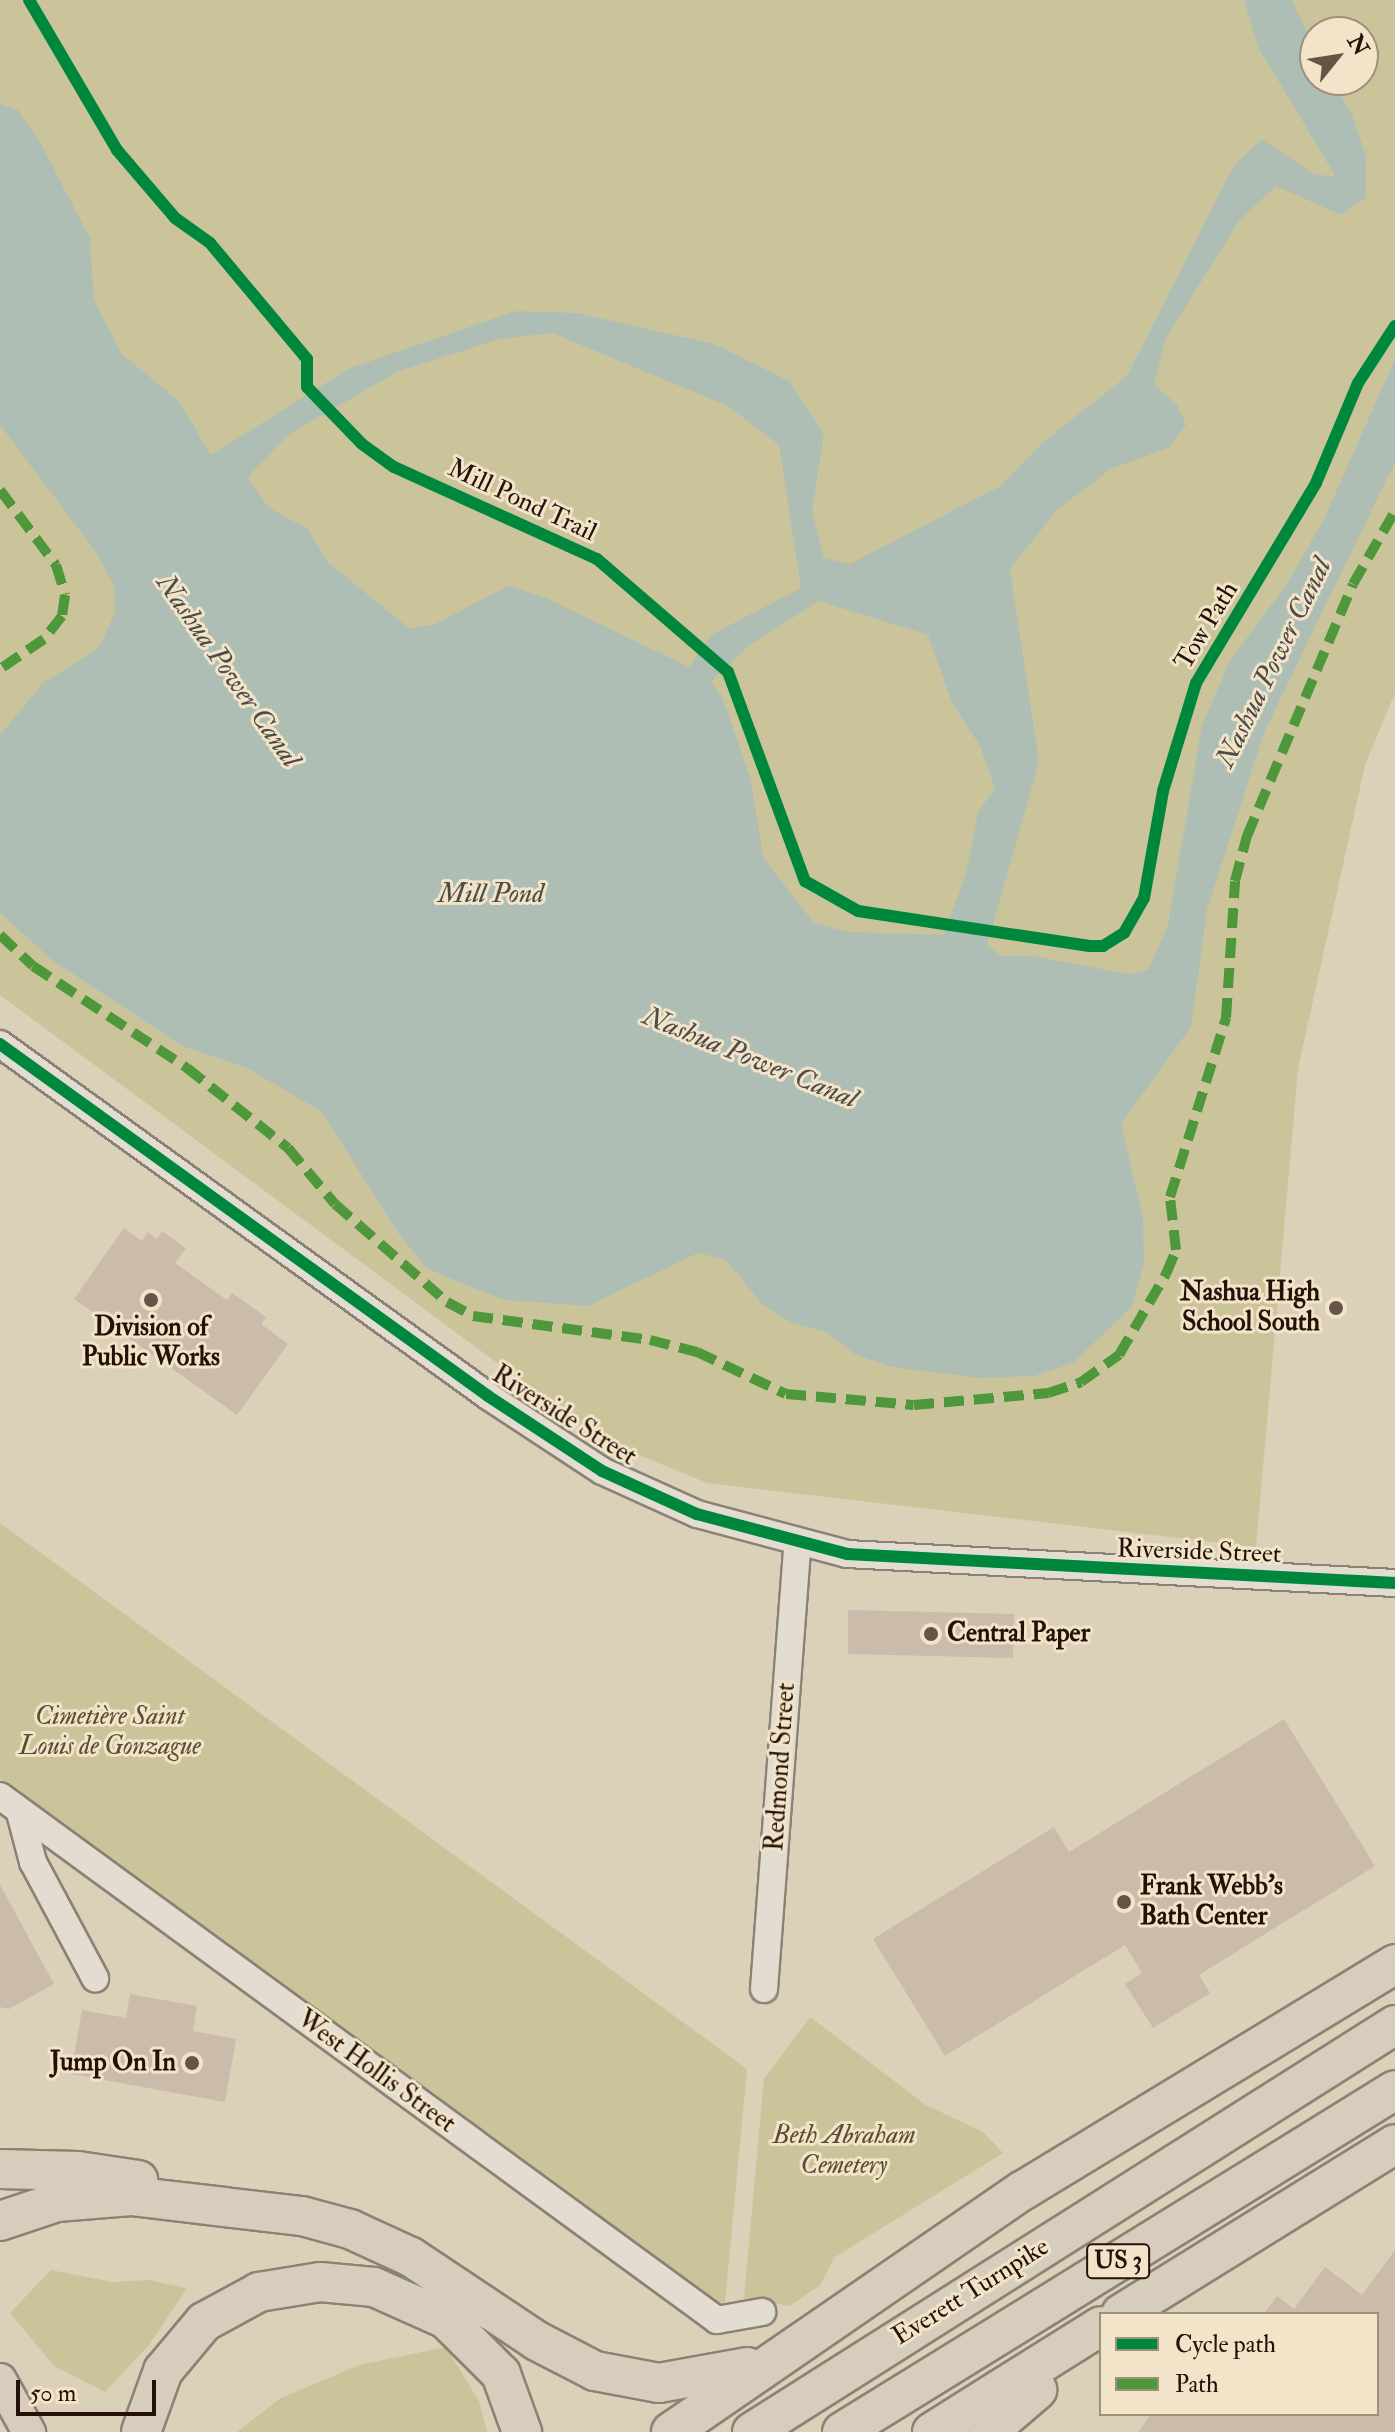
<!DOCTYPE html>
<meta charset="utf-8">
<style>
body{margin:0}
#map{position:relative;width:1395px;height:2432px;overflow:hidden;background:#dbd0b8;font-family:"IM FELL Double Pica",serif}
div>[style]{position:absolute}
.green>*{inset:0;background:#cbc49b}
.water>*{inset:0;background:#afbeb5}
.building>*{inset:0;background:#cabbab}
.roads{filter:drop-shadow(2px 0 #8b8275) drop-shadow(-2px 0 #8b8275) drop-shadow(0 2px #8b8275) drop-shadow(0 -2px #8b8275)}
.minor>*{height:26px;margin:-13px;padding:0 13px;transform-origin:13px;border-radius:13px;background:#e3ddd1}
.major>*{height:32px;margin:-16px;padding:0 16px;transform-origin:16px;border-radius:16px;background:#d7cdbc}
.highway>*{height:38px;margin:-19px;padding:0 19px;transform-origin:19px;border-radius:19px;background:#d7cdbc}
.quiet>*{height:10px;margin-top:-5px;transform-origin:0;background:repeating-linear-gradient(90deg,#4e973b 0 20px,transparent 0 30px)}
.cycleway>*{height:12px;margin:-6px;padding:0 6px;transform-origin:6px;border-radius:6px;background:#00873e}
.dots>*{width:22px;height:22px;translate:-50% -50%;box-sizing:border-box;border:4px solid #f1e4c8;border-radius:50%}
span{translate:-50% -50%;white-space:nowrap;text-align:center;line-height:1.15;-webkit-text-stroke:6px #f1e4c8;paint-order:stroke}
.shield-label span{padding:2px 6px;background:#f1e4c8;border:2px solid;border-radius:6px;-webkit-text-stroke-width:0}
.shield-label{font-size:24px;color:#25110a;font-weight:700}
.street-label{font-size:26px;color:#25110a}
.poi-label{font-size:26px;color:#25110a;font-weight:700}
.right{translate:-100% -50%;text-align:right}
.left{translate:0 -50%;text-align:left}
.park-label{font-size:26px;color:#5b4c35;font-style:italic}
.water-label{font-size:28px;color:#4f4b46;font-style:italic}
.legend{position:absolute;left:1099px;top:2312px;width:280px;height:104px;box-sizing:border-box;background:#f1e4c8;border:2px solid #9f907c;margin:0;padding:10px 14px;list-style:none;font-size:24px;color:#25110a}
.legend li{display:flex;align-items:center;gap:16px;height:40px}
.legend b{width:40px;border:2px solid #9f907c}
.north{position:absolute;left:1299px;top:16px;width:80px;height:80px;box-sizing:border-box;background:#f1e4c8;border:2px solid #9f907c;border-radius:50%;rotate:60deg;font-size:22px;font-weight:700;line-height:32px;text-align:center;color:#25110a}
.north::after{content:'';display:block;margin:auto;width:28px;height:36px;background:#655447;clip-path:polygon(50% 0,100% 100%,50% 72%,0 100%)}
.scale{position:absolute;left:16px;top:2380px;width:140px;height:36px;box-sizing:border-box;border:4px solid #25110a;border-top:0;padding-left:10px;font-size:24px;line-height:28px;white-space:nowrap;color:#25110a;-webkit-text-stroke:6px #f1e4c8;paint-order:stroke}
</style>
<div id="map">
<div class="green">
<div style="clip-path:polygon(evenodd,0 0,1395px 0,1395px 693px,1365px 765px,1298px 1069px,1256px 1547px,707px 1483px,600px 1439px,0 995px,0 0,1315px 32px,1363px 32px,1363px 80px,1315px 80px,1315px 32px)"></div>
<div style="clip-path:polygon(0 1523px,747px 2069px,725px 2302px,718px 2303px,0 1779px)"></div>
<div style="clip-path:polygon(810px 2017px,926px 2105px,983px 2132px,1003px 2153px,835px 2257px,820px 2285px,790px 2306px,744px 2298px,764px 2079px)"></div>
<div style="clip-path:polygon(51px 2270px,112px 2282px,148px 2280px,187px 2288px,149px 2345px,105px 2392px,54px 2366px,10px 2313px)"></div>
<div style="clip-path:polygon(446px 2347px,479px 2401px,487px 2432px,237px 2432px,279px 2399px,359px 2365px)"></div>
</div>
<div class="water">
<div style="clip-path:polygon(evenodd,1244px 0,1292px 0,1315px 51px,1315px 80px,1331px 80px,1351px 112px,1366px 156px,1366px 198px,1341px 215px,1276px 186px,1239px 221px,1165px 340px,1154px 384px,1178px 406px,1186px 425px,1168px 448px,1111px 469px,1058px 509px,1010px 569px,1039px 762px,987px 945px,1001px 956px,1033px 956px,1129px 974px,1149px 969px,1168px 925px,1202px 725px,1230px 661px,1286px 585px,1324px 519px,1395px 359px,1395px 462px,1264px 733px,1207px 910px,1191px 1027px,1121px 1124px,1143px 1216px,1144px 1264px,1132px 1307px,1073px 1363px,1034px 1376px,980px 1378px,892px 1367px,856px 1355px,826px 1332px,792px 1323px,762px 1304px,726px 1260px,698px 1253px,588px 1306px,504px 1300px,454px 1280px,426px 1268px,399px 1234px,322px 1112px,247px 1068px,182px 1046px,52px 960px,0 913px,0 735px,43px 683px,98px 649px,115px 613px,114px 585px,96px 552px,0 425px,0 104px,18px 110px,40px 142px,90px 238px,94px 300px,122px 354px,179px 401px,211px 455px,350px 368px,516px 311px,577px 313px,714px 344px,789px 381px,824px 434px,812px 511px,824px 558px,850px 564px,1002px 485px,1042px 443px,1127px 376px,1234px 165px,1262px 139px,1314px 174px,1336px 177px,1258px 47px,1244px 0,552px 333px,728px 406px,779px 445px,801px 588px,711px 635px,689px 667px,544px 597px,508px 586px,435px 624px,410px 629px,328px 562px,308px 529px,268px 507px,248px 477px,288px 435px,397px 372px,499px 339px,552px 333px,1244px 0,819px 601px,928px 635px,952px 703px,980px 746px,995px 788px,978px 812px,966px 873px,944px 935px,848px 932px,814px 923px,764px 859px,750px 777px,723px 699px,711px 682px,747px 647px,819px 601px)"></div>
</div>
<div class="building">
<div style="clip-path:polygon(124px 1228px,142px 1241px,148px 1232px,157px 1239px,162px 1231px,186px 1248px,175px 1263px,227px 1300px,232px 1293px,266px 1317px,261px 1324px,288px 1344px,237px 1415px,74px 1299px)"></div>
<div style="clip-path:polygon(848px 1610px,1014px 1614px,1013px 1658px,848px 1654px)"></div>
<div style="clip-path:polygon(1284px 1719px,1375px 1866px,1199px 1975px,1210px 1993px,1153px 2028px,1125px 1984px,1142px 1973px,1125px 1945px,945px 2056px,873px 1939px,1054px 1827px,1069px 1852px)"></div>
<div style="clip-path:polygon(0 1885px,54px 1984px,9px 2009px,0 2007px)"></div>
<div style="clip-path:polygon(130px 1994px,197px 2006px,193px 2031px,236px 2039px,225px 2102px,71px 2074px,82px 2010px,126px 2018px)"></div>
<div style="clip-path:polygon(1395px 2250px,1395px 2432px,1138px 2432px,1151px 2414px,1377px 2414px,1377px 2314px,1264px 2314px,1277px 2296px,1294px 2309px,1325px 2267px,1362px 2295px)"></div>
</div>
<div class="roads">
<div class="minor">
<div style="left:0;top:1044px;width:602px;rotate:35.8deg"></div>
<div style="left:488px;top:1396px;width:136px;rotate:33.3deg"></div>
<div style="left:602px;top:1471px;width:104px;rotate:24.4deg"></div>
<div style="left:697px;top:1514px;width:155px;rotate:14.9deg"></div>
<div style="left:847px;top:1554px;width:549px;rotate:3.03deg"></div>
<div style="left:0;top:1796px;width:888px;rotate:36.16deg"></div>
<div style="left:717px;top:2320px;width:46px;rotate:-10.1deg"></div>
<div style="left:20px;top:1813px;width:51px;rotate:75.1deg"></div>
<div style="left:33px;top:1862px;width:132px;rotate:61.9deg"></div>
<div style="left:764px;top:1989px;width:445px;rotate:-85.7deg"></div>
</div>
<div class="major">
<div style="left:0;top:2380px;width:60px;rotate:60.9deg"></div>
</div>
<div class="highway">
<div style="left:0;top:2169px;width:78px;rotate:1.5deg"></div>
<div style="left:78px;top:2171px;width:61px;rotate:8.5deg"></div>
<div style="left:0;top:2221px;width:60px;rotate:-18.4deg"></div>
<div style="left:57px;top:2202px;width:74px;rotate:-4.6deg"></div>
<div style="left:131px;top:2196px;width:172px;rotate:6.7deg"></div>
<div style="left:302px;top:2216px;width:50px;rotate:15.2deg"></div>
<div style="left:350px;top:2229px;width:67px;rotate:24.7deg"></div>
<div style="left:411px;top:2257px;width:151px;rotate:33.7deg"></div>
<div style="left:537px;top:2341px;width:65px;rotate:27.3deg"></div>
<div style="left:595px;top:2371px;width:65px;rotate:10.6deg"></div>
<div style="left:659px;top:2383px;width:90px;rotate:-10.2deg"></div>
<div style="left:1121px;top:2314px;width:322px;rotate:-31.8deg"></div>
<div style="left:141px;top:2432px;width:65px;rotate:-70.2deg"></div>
<div style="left:163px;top:2371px;width:64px;rotate:-50.1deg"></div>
<div style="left:204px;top:2322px;width:63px;rotate:-28.6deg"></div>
<div style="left:259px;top:2292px;width:62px;rotate:-9.3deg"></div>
<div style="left:320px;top:2282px;width:54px;rotate:5.3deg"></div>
<div style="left:374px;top:2287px;width:79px;rotate:24deg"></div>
<div style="left:446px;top:2319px;width:78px;rotate:45deg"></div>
<div style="left:501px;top:2374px;width:62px;rotate:70.1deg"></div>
<div style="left:671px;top:2432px;width:426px;rotate:-34.5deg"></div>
<div style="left:1022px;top:2191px;width:437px;rotate:-31.3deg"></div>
<div style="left:752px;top:2432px;width:761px;rotate:-32.33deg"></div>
<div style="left:842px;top:2432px;width:650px;rotate:-31.73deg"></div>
<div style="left:932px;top:2432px;width:199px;rotate:-32.1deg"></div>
<div style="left:988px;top:2432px;width:65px;rotate:-40.6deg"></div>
</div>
</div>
<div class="quiet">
<div style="left:0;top:490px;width:94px;rotate:53.3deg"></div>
<div style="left:56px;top:565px;width:31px;rotate:73deg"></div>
<div style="left:65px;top:595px;width:21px;rotate:98deg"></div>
<div style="left:62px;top:616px;width:29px;rotate:128deg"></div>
<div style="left:44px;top:639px;width:53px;rotate:145.7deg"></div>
<div style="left:0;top:935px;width:45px;rotate:43.2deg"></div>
<div style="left:33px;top:966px;width:185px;rotate:33.5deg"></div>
<div style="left:187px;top:1068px;width:129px;rotate:38.4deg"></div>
<div style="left:288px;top:1148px;width:73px;rotate:50deg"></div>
<div style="left:335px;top:1204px;width:149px;rotate:41.2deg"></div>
<div style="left:447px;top:1302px;width:30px;rotate:28deg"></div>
<div style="left:473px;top:1316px;width:179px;rotate:7.7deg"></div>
<div style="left:650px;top:1340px;width:49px;rotate:14.3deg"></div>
<div style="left:697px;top:1352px;width:98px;rotate:25.3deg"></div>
<div style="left:786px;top:1394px;width:128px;rotate:4.9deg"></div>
<div style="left:914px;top:1405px;width:135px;rotate:-5.1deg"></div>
<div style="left:1048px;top:1393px;width:35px;rotate:-18deg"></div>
<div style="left:1081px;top:1382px;width:47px;rotate:-35.4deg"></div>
<div style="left:1119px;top:1355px;width:94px;rotate:-59.9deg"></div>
<div style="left:1166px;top:1274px;width:26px;rotate:-67deg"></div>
<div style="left:1176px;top:1250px;width:53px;rotate:-96.5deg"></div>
<div style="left:1170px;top:1197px;width:188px;rotate:-72.6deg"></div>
<div style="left:1226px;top:1018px;width:137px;rotate:-86.2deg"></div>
<div style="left:1235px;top:881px;width:47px;rotate:-75.1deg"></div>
<div style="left:1247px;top:836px;width:273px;rotate:-67.2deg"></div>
<div style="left:1353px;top:584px;width:84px;rotate:-60.1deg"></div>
</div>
<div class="cycleway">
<div style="left:29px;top:0;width:174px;rotate:59.6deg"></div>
<div style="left:117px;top:150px;width:89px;rotate:49.5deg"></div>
<div style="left:175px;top:218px;width:43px;rotate:35.5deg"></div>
<div style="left:210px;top:243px;width:151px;rotate:50.1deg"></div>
<div style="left:307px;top:359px;width:28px;rotate:90deg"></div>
<div style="left:307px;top:387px;width:79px;rotate:46deg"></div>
<div style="left:362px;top:444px;width:39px;rotate:36deg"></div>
<div style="left:394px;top:467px;width:223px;rotate:24.4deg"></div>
<div style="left:597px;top:559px;width:173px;rotate:40.8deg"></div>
<div style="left:728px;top:672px;width:223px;rotate:69.8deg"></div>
<div style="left:805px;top:881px;width:61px;rotate:29.5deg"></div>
<div style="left:858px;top:911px;width:234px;rotate:8.6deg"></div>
<div style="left:1089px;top:946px;width:14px"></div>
<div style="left:1103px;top:946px;width:25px;rotate:-32deg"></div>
<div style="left:1124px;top:933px;width:40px;rotate:-60.3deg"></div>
<div style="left:1144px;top:898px;width:109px;rotate:-79.9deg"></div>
<div style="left:1163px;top:791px;width:113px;rotate:-73deg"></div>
<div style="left:1196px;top:683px;width:233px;rotate:-59deg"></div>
<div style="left:1316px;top:483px;width:108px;rotate:-67.2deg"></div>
<div style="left:1358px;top:383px;width:68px;rotate:-57deg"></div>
<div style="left:0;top:1044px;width:602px;rotate:35.8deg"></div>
<div style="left:488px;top:1396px;width:136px;rotate:33.3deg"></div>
<div style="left:602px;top:1471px;width:104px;rotate:24.4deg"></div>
<div style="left:697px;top:1514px;width:155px;rotate:14.9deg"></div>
<div style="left:847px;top:1554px;width:549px;rotate:3.03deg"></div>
</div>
<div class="dots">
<div style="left:151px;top:1300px;background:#655447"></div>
<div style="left:1336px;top:1308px;background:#655447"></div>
<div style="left:931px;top:1634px;background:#655447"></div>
<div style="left:1124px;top:1902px;background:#655447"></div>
<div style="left:192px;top:2063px;background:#655447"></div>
</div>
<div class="shield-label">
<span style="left:1118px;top:2261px">US 3</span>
</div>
<div class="street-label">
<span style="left:522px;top:501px;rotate:25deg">Mill Pond Trail</span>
<span style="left:1207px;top:626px;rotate:-59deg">Tow Path</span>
<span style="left:564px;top:1416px;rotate:32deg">Riverside Street</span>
<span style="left:1199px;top:1552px;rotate:2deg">Riverside Street</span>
<span style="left:781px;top:1767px;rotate:-86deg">Redmond Street</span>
<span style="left:376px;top:2072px;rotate:36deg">West Hollis Street</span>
<span style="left:971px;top:2292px;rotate:-32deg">Everett Turnpike</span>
</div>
<div class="poi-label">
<span class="right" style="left:1320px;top:1308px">Nashua High<br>School South</span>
<span style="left:151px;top:1343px">Division of<br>Public Works</span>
<span class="left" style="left:947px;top:1634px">Central Paper</span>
<span class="left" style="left:1140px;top:1902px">Frank Webb's<br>Bath Center</span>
<span class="right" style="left:176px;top:2063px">Jump On In</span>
</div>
<div class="park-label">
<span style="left:110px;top:1732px">Cimetière Saint<br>Louis de Gonzague</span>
<span style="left:844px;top:2151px">Beth Abraham<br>Cemetery</span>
</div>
<div class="water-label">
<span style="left:1274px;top:663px;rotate:-64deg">Nashua Power Canal</span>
<span style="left:228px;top:671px;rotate:55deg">Nashua Power Canal</span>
<span style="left:491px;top:894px">Mill Pond</span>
<span style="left:750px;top:1058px;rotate:22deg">Nashua Power Canal</span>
</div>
<ul class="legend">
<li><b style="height:10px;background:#00873e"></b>Cycle path</li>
<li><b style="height:10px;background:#4e973b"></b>Path</li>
</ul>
<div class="north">N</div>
<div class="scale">50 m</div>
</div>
